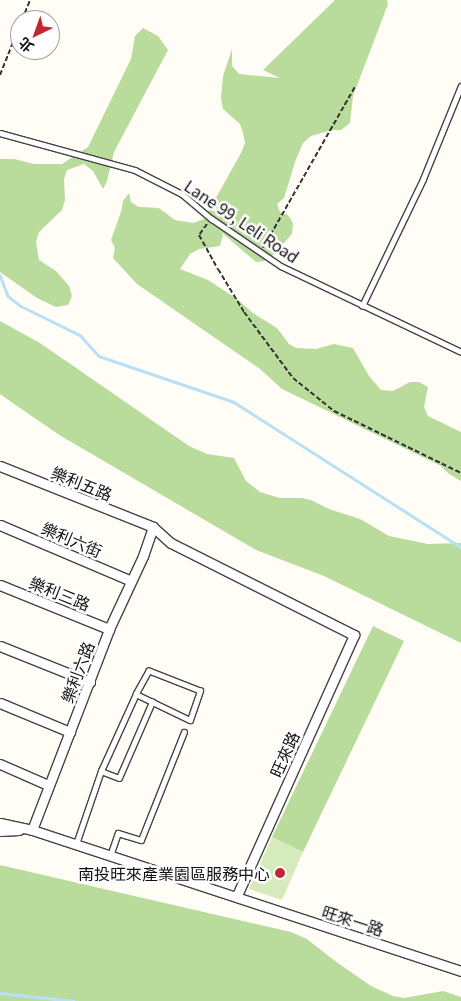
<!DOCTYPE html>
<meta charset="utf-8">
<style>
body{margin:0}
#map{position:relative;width:461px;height:1001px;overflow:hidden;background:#fffdf5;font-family:Georgia,"Noto Sans TC",serif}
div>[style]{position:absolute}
.green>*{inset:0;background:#d5ebbd}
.forest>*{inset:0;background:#b9dc9c}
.stream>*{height:2.5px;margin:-1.25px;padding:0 1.25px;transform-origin:1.25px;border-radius:1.25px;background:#b9e0f7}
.path>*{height:2px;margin-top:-1px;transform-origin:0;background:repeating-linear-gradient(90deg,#333 0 5px,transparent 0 7.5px)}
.roads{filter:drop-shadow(1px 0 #444) drop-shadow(-1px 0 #444) drop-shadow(0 1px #444) drop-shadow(0 -1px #444)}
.lane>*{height:4.5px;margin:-2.25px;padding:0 2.25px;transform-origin:2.25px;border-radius:2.25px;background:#fff}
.street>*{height:9px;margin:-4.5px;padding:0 4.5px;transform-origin:4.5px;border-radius:4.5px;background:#fff}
.dots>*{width:14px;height:14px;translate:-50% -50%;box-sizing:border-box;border:2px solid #fff;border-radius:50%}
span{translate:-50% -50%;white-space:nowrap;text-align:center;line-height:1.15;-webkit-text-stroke:5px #fff;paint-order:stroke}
.street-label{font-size:16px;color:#111}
.poi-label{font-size:16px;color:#111}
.right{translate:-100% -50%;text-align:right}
.north{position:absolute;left:10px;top:10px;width:50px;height:50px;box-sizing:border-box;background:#fff;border:1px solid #a0a0a0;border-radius:50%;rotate:222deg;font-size:14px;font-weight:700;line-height:20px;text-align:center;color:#111}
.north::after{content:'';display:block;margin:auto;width:18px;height:22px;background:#c4262e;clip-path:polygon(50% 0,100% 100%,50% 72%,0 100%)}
</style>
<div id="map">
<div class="green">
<div style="clip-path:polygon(272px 837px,303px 852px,282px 900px,249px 889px)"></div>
</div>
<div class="forest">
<div style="clip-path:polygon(335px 0,387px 0,388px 4px,353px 96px,350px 123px,341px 130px,331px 130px,311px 136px,303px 143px,295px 162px,284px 198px,277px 204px,280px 212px,288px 215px,293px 223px,292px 234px,272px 256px,264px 261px,256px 262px,221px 232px,223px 235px,220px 246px,199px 249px,190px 254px,180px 269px,208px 280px,237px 299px,253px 313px,277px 328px,289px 344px,296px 348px,316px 349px,334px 344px,353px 348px,369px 376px,381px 390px,393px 391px,410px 382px,419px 382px,428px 387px,424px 407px,428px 416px,461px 432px,461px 481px,449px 474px,441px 466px,282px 389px,260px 369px,137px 284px,113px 258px,115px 248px,111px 240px,121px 212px,123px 201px,129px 193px,131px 202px,139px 207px,159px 208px,175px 220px,193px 223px,204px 219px,241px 153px,245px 143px,243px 133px,240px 124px,223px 109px,221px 98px,223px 76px,232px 49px,232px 66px,239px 74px,280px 78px,263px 70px)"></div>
<div style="clip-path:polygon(143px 28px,158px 36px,168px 50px,114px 152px,107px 181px,103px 189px,93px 171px,84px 164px,67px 170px,64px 179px,65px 200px,62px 210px,39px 232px,36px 242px,39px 260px,56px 271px,69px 286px,72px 296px,68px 305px,56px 307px,37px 298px,0 272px,0 159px,14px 159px,34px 164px,62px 164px,88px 147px,131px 59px,135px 36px)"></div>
<div style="clip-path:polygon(0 321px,40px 343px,189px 446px,207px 454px,234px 458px,246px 481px,260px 492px,280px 498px,302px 498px,311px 500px,329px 509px,360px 519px,389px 536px,428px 544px,461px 543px,461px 643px,324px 576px,256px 550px,61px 436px,20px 408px,0 394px)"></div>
<div style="clip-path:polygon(373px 626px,404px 641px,303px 852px,272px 837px)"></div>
<div style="clip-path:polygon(0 865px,291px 932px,307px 939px,335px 961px,371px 986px,393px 996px,404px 998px,443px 991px,461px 997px,461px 1001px,0 1001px)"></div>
</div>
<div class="stream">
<div style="left:0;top:275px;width:22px;rotate:69deg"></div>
<div style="left:8px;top:296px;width:16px;rotate:38deg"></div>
<div style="left:21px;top:306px;width:66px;rotate:26.2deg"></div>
<div style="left:80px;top:335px;width:28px;rotate:48deg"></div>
<div style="left:99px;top:356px;width:143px;rotate:18.8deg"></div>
<div style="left:234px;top:402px;width:269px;rotate:32.6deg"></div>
<div style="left:0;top:993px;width:74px;rotate:6.2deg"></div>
</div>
<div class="path">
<div style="left:22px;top:20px;width:22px;rotate:-68deg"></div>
<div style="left:0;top:75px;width:54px;rotate:-68.2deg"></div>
<div style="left:207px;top:224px;width:14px;rotate:126deg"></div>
<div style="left:199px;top:235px;width:39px;rotate:61deg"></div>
<div style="left:218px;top:269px;width:50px;rotate:58.8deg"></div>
<div style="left:244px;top:312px;width:82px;rotate:53.4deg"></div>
<div style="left:293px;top:378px;width:53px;rotate:38.8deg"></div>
<div style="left:334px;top:411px;width:141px;rotate:26deg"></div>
<div style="left:263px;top:248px;width:185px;rotate:-60.3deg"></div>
</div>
<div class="roads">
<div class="lane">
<div style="left:0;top:133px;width:140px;rotate:15.3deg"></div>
<div style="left:135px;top:170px;width:53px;rotate:27.1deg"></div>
<div style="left:182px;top:194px;width:39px;rotate:40deg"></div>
<div style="left:212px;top:219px;width:83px;rotate:34.3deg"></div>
<div style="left:281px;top:266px;width:199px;rotate:25.5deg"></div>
<div style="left:362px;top:306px;width:141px;rotate:-64.3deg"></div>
<div style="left:423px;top:179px;width:100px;rotate:-67.8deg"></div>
<div style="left:101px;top:771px;width:19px;rotate:21deg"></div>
<div style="left:119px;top:778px;width:83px;rotate:-66.5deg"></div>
<div style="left:76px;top:844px;width:77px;rotate:-71.1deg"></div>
<div style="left:101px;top:771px;width:85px;rotate:-65.6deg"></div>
<div style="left:136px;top:694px;width:60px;rotate:25.7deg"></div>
<div style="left:190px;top:720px;width:31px;rotate:-71deg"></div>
<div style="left:200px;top:691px;width:55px;rotate:-158.6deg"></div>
<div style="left:149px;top:671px;width:26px;rotate:119deg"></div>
<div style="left:110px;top:856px;width:24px;rotate:-71deg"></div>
<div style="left:118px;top:833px;width:24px;rotate:17deg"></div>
<div style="left:141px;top:840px;width:116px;rotate:-68.3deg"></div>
</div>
<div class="street">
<div style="left:0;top:466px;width:165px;rotate:21.7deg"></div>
<div style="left:153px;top:527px;width:24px;rotate:42deg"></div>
<div style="left:171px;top:543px;width:205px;rotate:26.7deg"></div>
<div style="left:354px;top:635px;width:287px;rotate:114.2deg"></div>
<div style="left:0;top:525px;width:142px;rotate:23.1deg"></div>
<div style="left:0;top:585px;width:118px;rotate:22deg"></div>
<div style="left:0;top:646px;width:97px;rotate:21.8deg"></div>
<div style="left:0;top:703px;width:76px;rotate:22.5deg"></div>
<div style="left:0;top:764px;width:52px;rotate:23.6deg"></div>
<div style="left:0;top:823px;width:33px;rotate:12deg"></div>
<div style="left:32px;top:830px;width:452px;rotate:18.2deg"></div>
<div style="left:32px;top:830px;width:215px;rotate:-69deg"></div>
<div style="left:109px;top:629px;width:81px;rotate:-65deg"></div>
<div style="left:143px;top:556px;width:31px;rotate:-71deg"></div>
<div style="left:0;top:831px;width:19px;rotate:-3deg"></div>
</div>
</div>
<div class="dots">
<div style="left:280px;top:873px;background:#c4262e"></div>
</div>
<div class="street-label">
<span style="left:242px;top:221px;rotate:34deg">Lane 99, Leli Road</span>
<span style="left:82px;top:483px;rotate:22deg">樂利五路</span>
<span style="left:72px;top:539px;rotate:23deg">樂利六街</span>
<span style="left:60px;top:593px;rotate:22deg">樂利三路</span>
<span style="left:77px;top:672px;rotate:-69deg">樂利六路</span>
<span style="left:284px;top:754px;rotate:-66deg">旺來路</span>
<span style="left:353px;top:920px;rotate:18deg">旺來一路</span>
</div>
<div class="poi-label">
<span class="right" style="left:270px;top:873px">南投旺來產業園區服務中心</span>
</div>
<div class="north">北</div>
</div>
